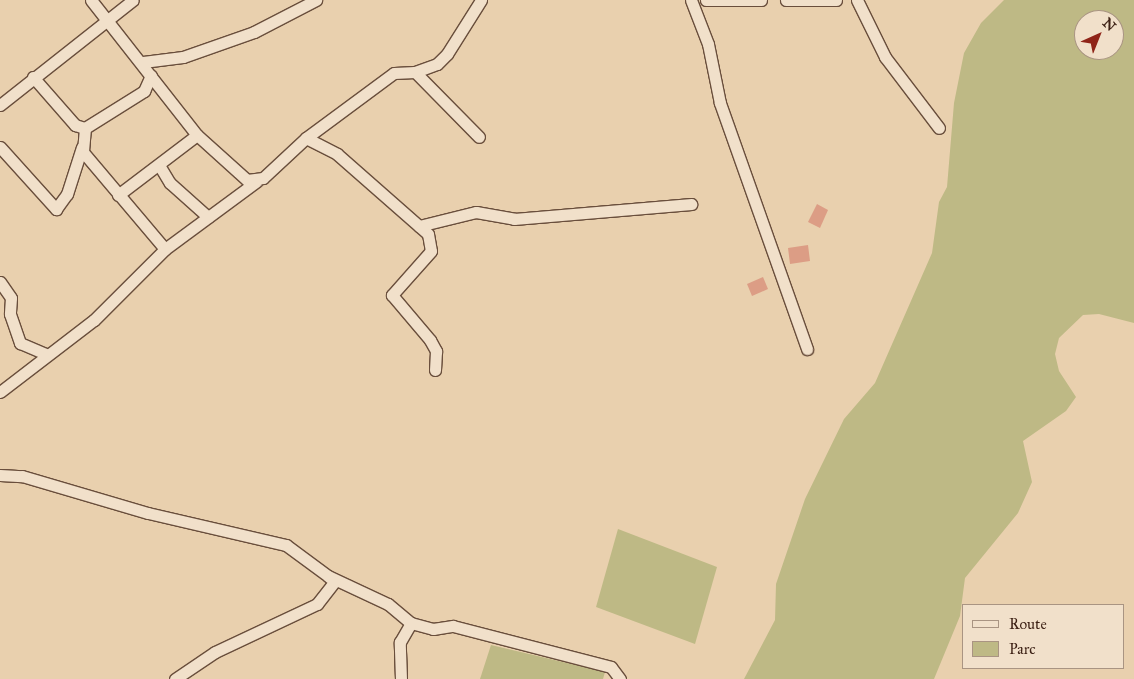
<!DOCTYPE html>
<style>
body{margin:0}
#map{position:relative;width:1134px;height:679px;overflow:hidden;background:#e9d0ae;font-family:"IM FELL Great Primer",serif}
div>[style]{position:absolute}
.green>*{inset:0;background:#beb985}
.building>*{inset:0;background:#dc9d85}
.roads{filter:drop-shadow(1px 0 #694e3c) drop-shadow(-1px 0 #694e3c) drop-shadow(0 1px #694e3c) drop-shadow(0 -1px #694e3c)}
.minor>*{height:11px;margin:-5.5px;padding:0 5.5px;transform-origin:5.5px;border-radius:5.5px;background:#f1e0ca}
span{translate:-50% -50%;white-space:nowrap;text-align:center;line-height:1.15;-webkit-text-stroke:4px #f1e0ca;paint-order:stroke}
.legend{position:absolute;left:962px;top:604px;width:162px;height:65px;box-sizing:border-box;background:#f1e0ca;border:1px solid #a99482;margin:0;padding:6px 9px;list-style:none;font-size:15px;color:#3e2216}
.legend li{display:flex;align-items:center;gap:10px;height:25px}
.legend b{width:25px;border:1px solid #a99482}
.north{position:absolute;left:1074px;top:10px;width:50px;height:50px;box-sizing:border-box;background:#f1e0ca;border:1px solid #a99482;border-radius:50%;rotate:44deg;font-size:14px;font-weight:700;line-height:20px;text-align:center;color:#3e2216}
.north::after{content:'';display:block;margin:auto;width:18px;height:22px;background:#8f2418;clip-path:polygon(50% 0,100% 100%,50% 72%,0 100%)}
</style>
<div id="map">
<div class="green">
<div style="clip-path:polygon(evenodd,1004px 0,1134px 0,1134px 323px,1099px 314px,1083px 315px,1059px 338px,1055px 354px,1059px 371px,1076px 397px,1066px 411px,1023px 441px,1032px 482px,1018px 513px,965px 578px,960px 616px,934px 679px,744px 679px,775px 620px,776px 584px,805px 499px,844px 419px,875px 383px,932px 253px,939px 202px,947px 187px,954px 103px,964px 53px,981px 23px,1004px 0,1084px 20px,1114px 20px,1114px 50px,1084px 50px,1084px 20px)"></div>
<div style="clip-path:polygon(618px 529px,717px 567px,695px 644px,596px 607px)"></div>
<div style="clip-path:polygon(491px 645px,605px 672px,603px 679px,480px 679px)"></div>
</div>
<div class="building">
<div style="clip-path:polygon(817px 204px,828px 210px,820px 228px,808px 222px)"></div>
<div style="clip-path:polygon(808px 245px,810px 261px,790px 264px,788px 248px)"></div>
<div style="clip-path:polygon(763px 277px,768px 289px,752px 296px,747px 284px)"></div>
</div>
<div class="roads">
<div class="minor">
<div style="left:91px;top:0;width:172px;rotate:51.9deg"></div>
<div style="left:197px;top:135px;width:67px;rotate:42deg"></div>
<div style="left:247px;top:180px;width:16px;rotate:-7deg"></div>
<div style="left:263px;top:178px;width:59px;rotate:-42.9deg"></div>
<div style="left:306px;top:138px;width:109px;rotate:-36.5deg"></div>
<div style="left:394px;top:73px;width:21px;rotate:-3deg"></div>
<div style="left:415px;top:72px;width:91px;rotate:45.4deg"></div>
<div style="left:691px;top:0;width:47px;rotate:68.9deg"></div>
<div style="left:708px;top:44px;width:60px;rotate:78.5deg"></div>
<div style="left:720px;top:103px;width:261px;rotate:70.5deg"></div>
<div style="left:706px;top:0;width:55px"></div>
<div style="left:786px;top:0;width:50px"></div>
<div style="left:857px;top:0;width:64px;rotate:63.8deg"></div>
<div style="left:885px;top:57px;width:89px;rotate:52.7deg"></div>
<div style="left:143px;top:62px;width:40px;rotate:-7.1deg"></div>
<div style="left:183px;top:57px;width:75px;rotate:-19.4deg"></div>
<div style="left:254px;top:32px;width:70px;rotate:-27.3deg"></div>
<div style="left:415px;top:72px;width:23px;rotate:-20deg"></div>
<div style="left:437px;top:64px;width:14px;rotate:-45deg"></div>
<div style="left:447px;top:54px;width:64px;rotate:-57.8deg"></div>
<div style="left:33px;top:77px;width:64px;rotate:48.8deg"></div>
<div style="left:75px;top:125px;width:10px;rotate:17deg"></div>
<div style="left:85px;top:128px;width:70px;rotate:-32.1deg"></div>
<div style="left:144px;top:91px;width:17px;rotate:-66deg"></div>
<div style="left:0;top:105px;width:169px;rotate:-38.3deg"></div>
<div style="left:85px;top:128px;width:24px;rotate:95deg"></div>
<div style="left:83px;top:152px;width:127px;rotate:49.8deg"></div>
<div style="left:306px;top:138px;width:35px;rotate:27deg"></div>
<div style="left:337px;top:154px;width:121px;rotate:41.3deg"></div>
<div style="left:428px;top:234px;width:17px;rotate:80deg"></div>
<div style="left:431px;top:251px;width:59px;rotate:131.6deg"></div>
<div style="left:392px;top:295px;width:59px;rotate:49.8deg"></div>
<div style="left:430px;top:340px;width:13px;rotate:61deg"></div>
<div style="left:436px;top:351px;width:19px;rotate:93deg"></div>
<div style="left:0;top:147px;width:84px;rotate:47.9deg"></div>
<div style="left:56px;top:209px;width:19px;rotate:-54deg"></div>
<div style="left:67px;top:194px;width:49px;rotate:-72.3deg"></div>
<div style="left:159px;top:165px;width:21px;rotate:59deg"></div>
<div style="left:170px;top:183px;width:51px;rotate:41.8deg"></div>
<div style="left:118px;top:195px;width:99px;rotate:-37.2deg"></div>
<div style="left:419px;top:226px;width:59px;rotate:-13.8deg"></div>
<div style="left:476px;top:212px;width:39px;rotate:10deg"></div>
<div style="left:514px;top:219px;width:178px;rotate:-4.8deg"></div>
<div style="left:0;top:282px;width:19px;rotate:55deg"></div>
<div style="left:11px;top:298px;width:16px;rotate:94deg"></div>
<div style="left:10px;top:314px;width:31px;rotate:71deg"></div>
<div style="left:20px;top:343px;width:28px;rotate:23deg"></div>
<div style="left:0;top:392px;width:118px;rotate:-37.5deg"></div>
<div style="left:94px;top:320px;width:100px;rotate:-45deg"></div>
<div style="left:165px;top:249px;width:113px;rotate:-36.4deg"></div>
<div style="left:0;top:475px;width:22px;rotate:3deg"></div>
<div style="left:22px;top:476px;width:131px;rotate:16.4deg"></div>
<div style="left:148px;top:513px;width:142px;rotate:13.1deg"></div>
<div style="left:286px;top:545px;width:52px;rotate:36.4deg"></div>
<div style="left:328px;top:576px;width:66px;rotate:25deg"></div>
<div style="left:388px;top:604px;width:30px;rotate:40deg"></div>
<div style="left:411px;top:623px;width:23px;rotate:15deg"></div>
<div style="left:433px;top:629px;width:20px;rotate:-9deg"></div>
<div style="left:453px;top:626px;width:163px;rotate:14.5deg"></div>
<div style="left:611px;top:667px;width:15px;rotate:53deg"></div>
<div style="left:175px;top:679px;width:48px;rotate:-34deg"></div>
<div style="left:215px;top:652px;width:113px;rotate:-25.2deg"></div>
<div style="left:317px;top:604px;width:29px;rotate:-52deg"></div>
<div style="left:335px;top:581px;width:7px;rotate:-146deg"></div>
<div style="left:401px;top:679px;width:37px;rotate:-92deg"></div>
<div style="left:400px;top:642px;width:22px;rotate:-60deg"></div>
</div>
</div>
<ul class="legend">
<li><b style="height:6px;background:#f1e0ca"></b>Route</li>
<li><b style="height:14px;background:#beb985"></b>Parc</li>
</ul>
<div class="north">N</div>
</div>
